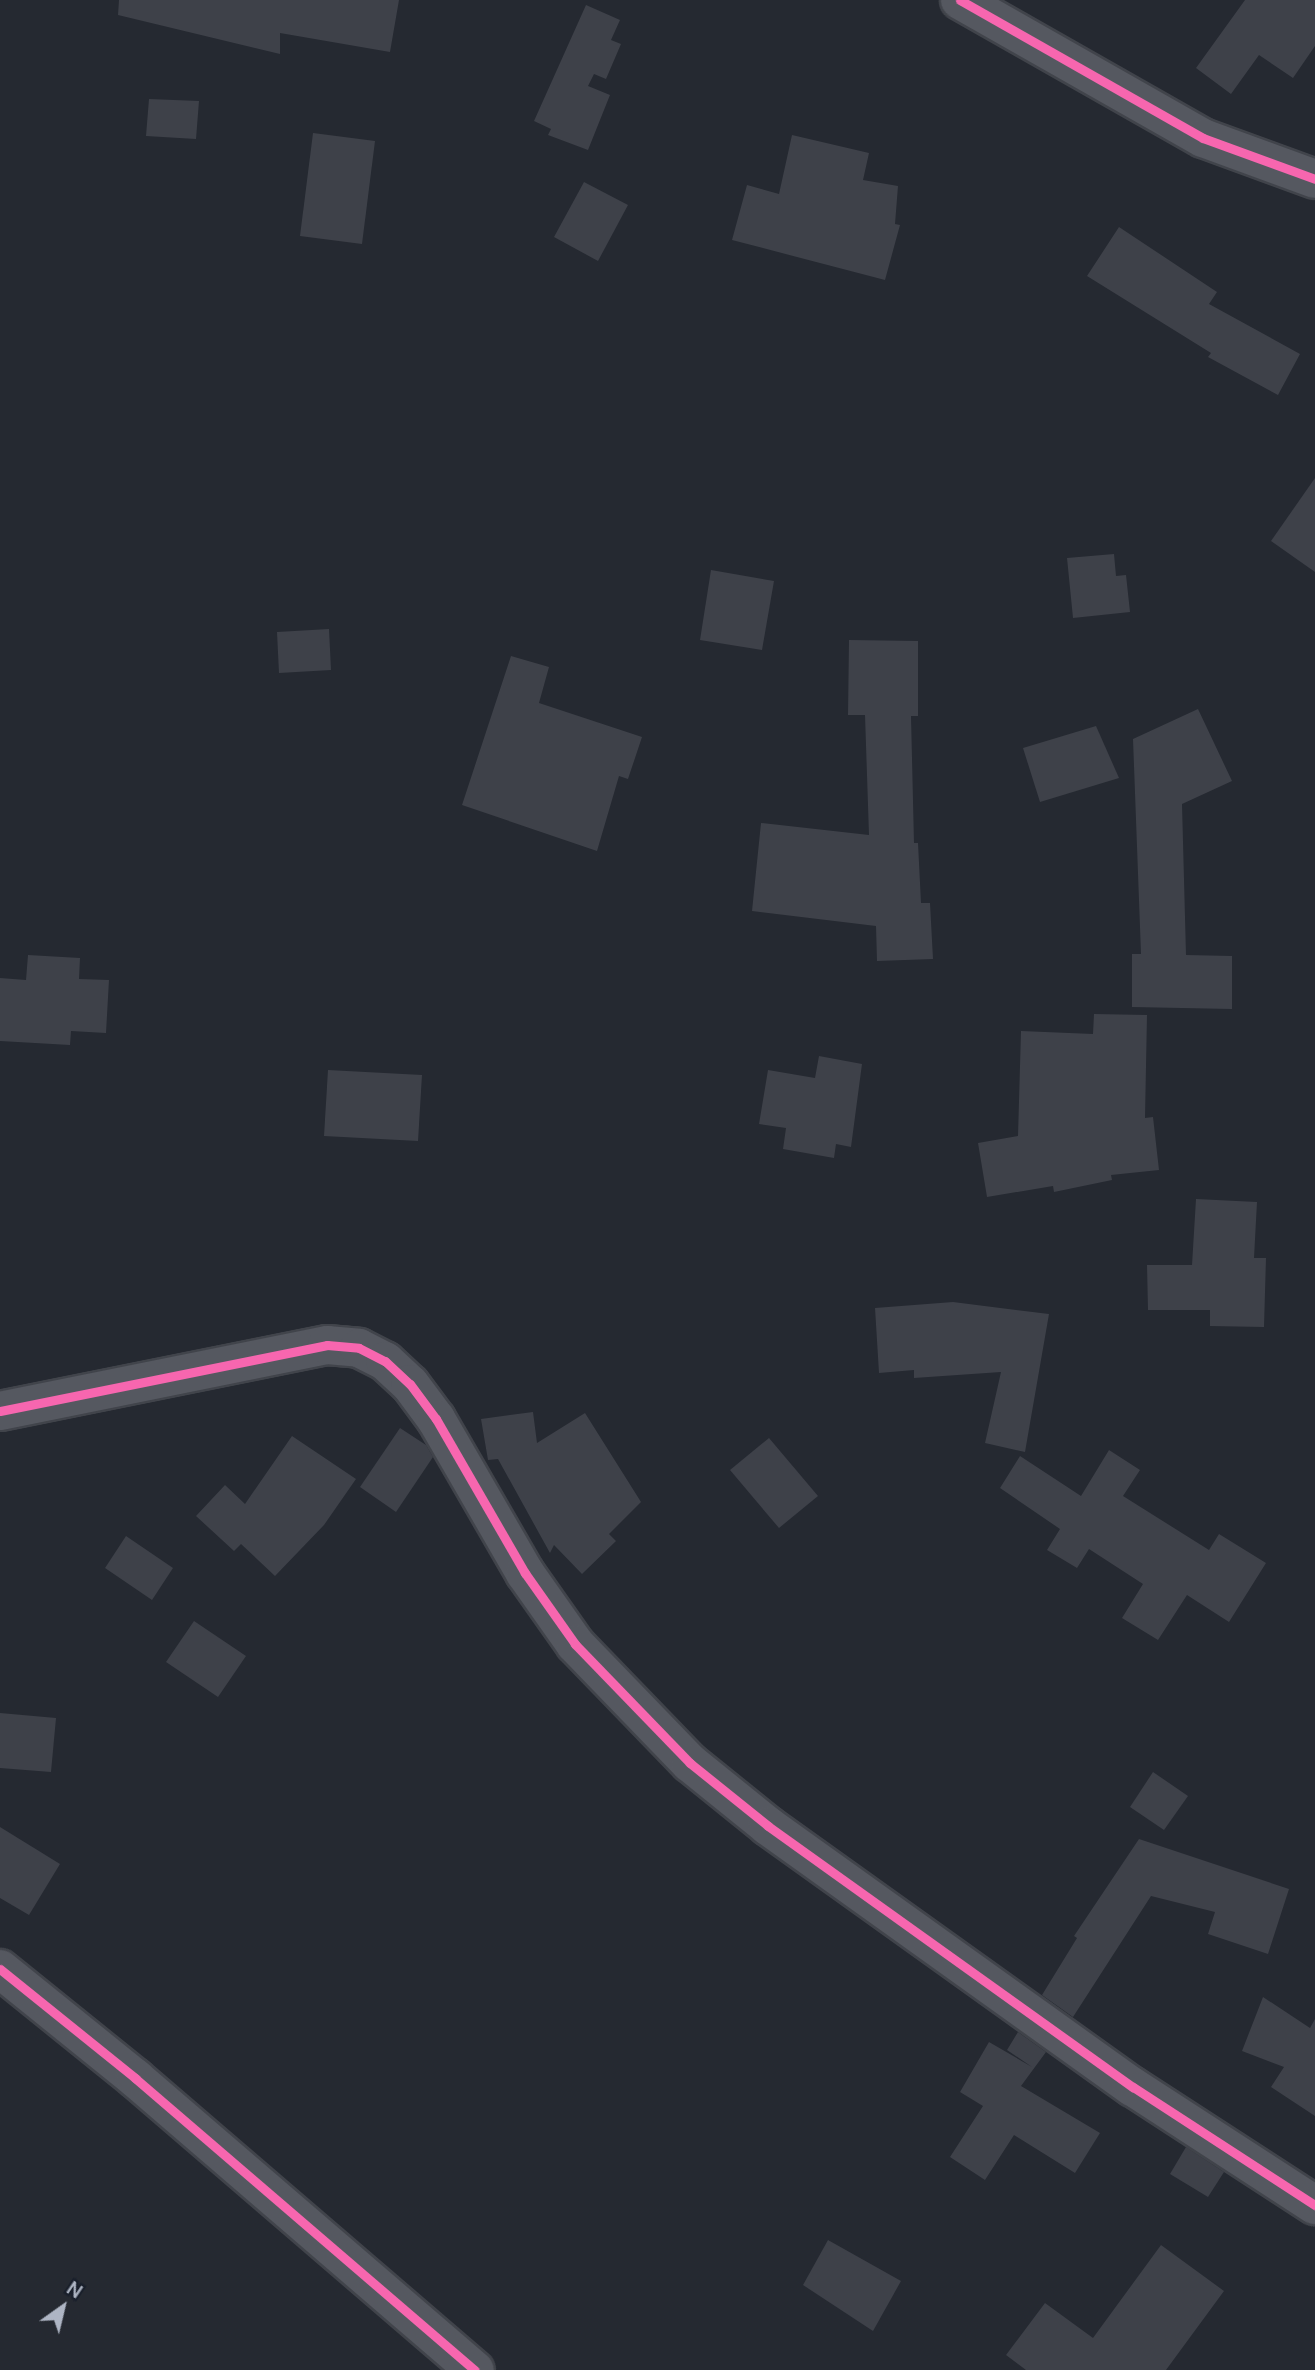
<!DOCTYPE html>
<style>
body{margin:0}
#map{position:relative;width:1315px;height:2370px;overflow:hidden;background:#252931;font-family:Manrope,sans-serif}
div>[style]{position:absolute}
.building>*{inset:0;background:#3e4149}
.roads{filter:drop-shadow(2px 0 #41444b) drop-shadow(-2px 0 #41444b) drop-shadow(0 2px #41444b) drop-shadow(0 -2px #41444b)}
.street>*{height:38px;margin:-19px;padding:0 19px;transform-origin:19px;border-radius:19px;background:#555860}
.cycleway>*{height:9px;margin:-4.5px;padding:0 4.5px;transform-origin:4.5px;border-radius:4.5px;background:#f766af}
span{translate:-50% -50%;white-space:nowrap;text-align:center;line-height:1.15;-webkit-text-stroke:5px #191f2b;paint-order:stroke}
.north{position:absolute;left:28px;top:2272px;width:70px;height:70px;-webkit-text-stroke:5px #191f2b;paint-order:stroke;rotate:34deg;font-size:19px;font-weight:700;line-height:28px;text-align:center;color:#aeb5c4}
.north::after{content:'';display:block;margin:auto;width:24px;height:32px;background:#aeb5c4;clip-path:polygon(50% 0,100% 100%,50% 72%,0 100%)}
</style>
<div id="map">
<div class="building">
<div style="clip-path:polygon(119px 0,399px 0,390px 52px,280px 33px,280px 54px,118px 15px)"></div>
<div style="clip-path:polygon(1245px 0,1315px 0,1315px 46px,1293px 78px,1259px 55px,1231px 94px,1196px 68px)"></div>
<div style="clip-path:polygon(586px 5px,620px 20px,611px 40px,621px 44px,606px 79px,594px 74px,588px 86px,610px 95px,588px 150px,548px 135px,551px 129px,534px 121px)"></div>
<div style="clip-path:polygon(149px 99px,199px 101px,196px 139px,146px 136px)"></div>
<div style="clip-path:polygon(313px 133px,375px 141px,362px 244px,300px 236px)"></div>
<div style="clip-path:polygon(792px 135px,869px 153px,863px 180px,898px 186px,895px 224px,900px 225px,885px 280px,732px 240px,747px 185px,779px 194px)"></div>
<div style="clip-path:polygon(584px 182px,628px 205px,598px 261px,554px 237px)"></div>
<div style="clip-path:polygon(1119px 227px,1217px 292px,1209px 304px,1300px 354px,1278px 395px,1208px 357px,1211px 353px,1087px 276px)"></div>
<div style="clip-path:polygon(1315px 478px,1315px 572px,1271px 541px)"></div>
<div style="clip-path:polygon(1114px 554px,1116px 576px,1126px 575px,1130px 612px,1073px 618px,1067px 558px)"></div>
<div style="clip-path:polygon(711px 570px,774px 581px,762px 650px,700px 640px)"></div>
<div style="clip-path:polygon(329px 629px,331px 670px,279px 673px,277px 632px)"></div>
<div style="clip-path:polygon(849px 640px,918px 641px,918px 716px,911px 716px,914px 843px,918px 843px,921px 903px,930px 903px,933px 959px,877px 961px,876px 926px,752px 911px,761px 823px,869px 835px,865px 715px,848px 715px)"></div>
<div style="clip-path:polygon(511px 656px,549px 667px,539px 703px,642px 737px,628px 779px,619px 776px,597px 851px,462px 805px)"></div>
<div style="clip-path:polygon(1198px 709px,1232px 781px,1182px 804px,1186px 955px,1232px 956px,1232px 1009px,1132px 1007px,1132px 954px,1141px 954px,1133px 739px)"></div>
<div style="clip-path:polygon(1096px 726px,1119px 778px,1040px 802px,1023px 748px)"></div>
<div style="clip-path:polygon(28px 955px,80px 958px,79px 979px,109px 980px,106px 1033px,71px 1031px,70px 1045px,0 1041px,0 978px,26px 980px)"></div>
<div style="clip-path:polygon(1094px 1014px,1147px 1015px,1145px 1118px,1153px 1117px,1159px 1170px,1111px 1175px,1112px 1180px,1054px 1192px,1053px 1186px,987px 1197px,978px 1143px,1018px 1136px,1021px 1031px,1093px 1034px)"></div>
<div style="clip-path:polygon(819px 1056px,862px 1064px,851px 1147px,836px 1144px,834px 1158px,783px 1149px,786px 1128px,759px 1124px,768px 1070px,815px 1078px)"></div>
<div style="clip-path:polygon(328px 1070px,422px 1075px,418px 1141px,324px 1136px)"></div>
<div style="clip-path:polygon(1196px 1199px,1257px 1202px,1254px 1258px,1266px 1258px,1264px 1327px,1210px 1326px,1210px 1310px,1148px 1310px,1147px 1265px,1192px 1265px)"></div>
<div style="clip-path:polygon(953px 1302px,1049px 1314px,1025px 1452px,985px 1443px,1001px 1372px,914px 1378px,914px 1370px,879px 1373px,875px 1308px)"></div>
<div style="clip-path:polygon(533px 1412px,537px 1443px,585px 1413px,641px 1502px,609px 1534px,616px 1541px,582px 1574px,554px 1545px,550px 1553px,498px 1459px,488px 1460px,481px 1419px)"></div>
<div style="clip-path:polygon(400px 1428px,426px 1445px,433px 1457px,396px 1512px,360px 1487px)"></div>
<div style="clip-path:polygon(292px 1436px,356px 1479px,324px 1525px,275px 1576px,241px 1544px,234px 1551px,196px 1516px,225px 1485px,245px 1504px)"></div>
<div style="clip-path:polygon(769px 1438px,818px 1496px,779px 1528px,730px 1470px)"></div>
<div style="clip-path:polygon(1109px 1450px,1140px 1470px,1123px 1496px,1209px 1550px,1219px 1534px,1266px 1563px,1229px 1622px,1187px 1595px,1158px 1640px,1122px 1618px,1143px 1584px,1089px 1549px,1077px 1568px,1047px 1550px,1060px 1529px,1000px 1488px,1020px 1456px,1081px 1496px)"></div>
<div style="clip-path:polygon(126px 1536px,173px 1568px,152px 1600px,105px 1568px)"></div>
<div style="clip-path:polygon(194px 1621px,246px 1656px,218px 1697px,166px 1662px)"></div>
<div style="clip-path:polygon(0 1713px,56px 1718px,51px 1772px,0 1768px)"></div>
<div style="clip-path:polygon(1153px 1772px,1188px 1796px,1164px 1830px,1130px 1807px)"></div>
<div style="clip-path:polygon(0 1827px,60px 1864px,29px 1915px,0 1898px)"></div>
<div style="clip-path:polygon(1139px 1839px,1289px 1889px,1268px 1954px,1208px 1934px,1215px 1912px,1151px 1896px,1073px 2017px,1042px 1995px,1077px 1938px,1074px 1936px)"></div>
<div style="clip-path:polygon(1263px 1997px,1310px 2028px,1315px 2019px,1315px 2116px,1271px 2087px,1284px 2067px,1242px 2051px)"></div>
<div style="clip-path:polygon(1018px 2032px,1046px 2052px,1021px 2086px,1100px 2133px,1075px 2173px,1014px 2135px,985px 2180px,950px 2157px,983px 2106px,960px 2092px,989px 2042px,1032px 2067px,1007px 2050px)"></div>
<div style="clip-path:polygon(1186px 2147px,1224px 2172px,1208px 2197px,1170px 2174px)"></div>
<div style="clip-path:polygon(828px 2240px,901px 2281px,873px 2331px,803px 2285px)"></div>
<div style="clip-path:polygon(1161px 2245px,1224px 2291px,1166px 2370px,1026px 2370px,1006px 2355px,1045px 2303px,1093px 2338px)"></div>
</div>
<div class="roads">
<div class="street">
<div style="left:960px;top:0;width:279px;rotate:29.6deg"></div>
<div style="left:1203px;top:138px;width:119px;rotate:20.1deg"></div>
<div style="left:0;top:1411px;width:334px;rotate:-11.4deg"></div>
<div style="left:327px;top:1345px;width:32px;rotate:5deg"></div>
<div style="left:359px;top:1348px;width:29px;rotate:27deg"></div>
<div style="left:385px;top:1361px;width:34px;rotate:43deg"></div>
<div style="left:410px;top:1384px;width:44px;rotate:53.4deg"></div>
<div style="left:436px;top:1419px;width:178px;rotate:60deg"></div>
<div style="left:525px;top:1573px;width:87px;rotate:54.8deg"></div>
<div style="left:575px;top:1644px;width:165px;rotate:46deg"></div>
<div style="left:690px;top:1763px;width:100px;rotate:38.9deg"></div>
<div style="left:768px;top:1826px;width:449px;rotate:35.6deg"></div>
<div style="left:1133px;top:2087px;width:217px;rotate:33deg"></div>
<div style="left:0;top:1969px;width:174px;rotate:38.9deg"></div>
<div style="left:135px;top:2078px;width:448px;rotate:40.7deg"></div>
</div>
</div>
<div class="cycleway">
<div style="left:960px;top:0;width:279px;rotate:29.6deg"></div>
<div style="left:1203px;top:138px;width:119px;rotate:20.1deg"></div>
<div style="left:0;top:1411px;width:334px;rotate:-11.4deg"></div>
<div style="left:327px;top:1345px;width:32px;rotate:5deg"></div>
<div style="left:359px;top:1348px;width:29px;rotate:27deg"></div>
<div style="left:385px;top:1361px;width:34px;rotate:43deg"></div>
<div style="left:410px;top:1384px;width:44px;rotate:53.4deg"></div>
<div style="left:436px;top:1419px;width:178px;rotate:60deg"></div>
<div style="left:525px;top:1573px;width:87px;rotate:54.8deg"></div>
<div style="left:575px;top:1644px;width:165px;rotate:46deg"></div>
<div style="left:690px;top:1763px;width:100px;rotate:38.9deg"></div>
<div style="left:768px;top:1826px;width:449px;rotate:35.6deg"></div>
<div style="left:1133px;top:2087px;width:217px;rotate:33deg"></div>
<div style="left:0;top:1969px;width:174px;rotate:38.9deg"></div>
<div style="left:135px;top:2078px;width:448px;rotate:40.7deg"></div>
</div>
<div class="north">N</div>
</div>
